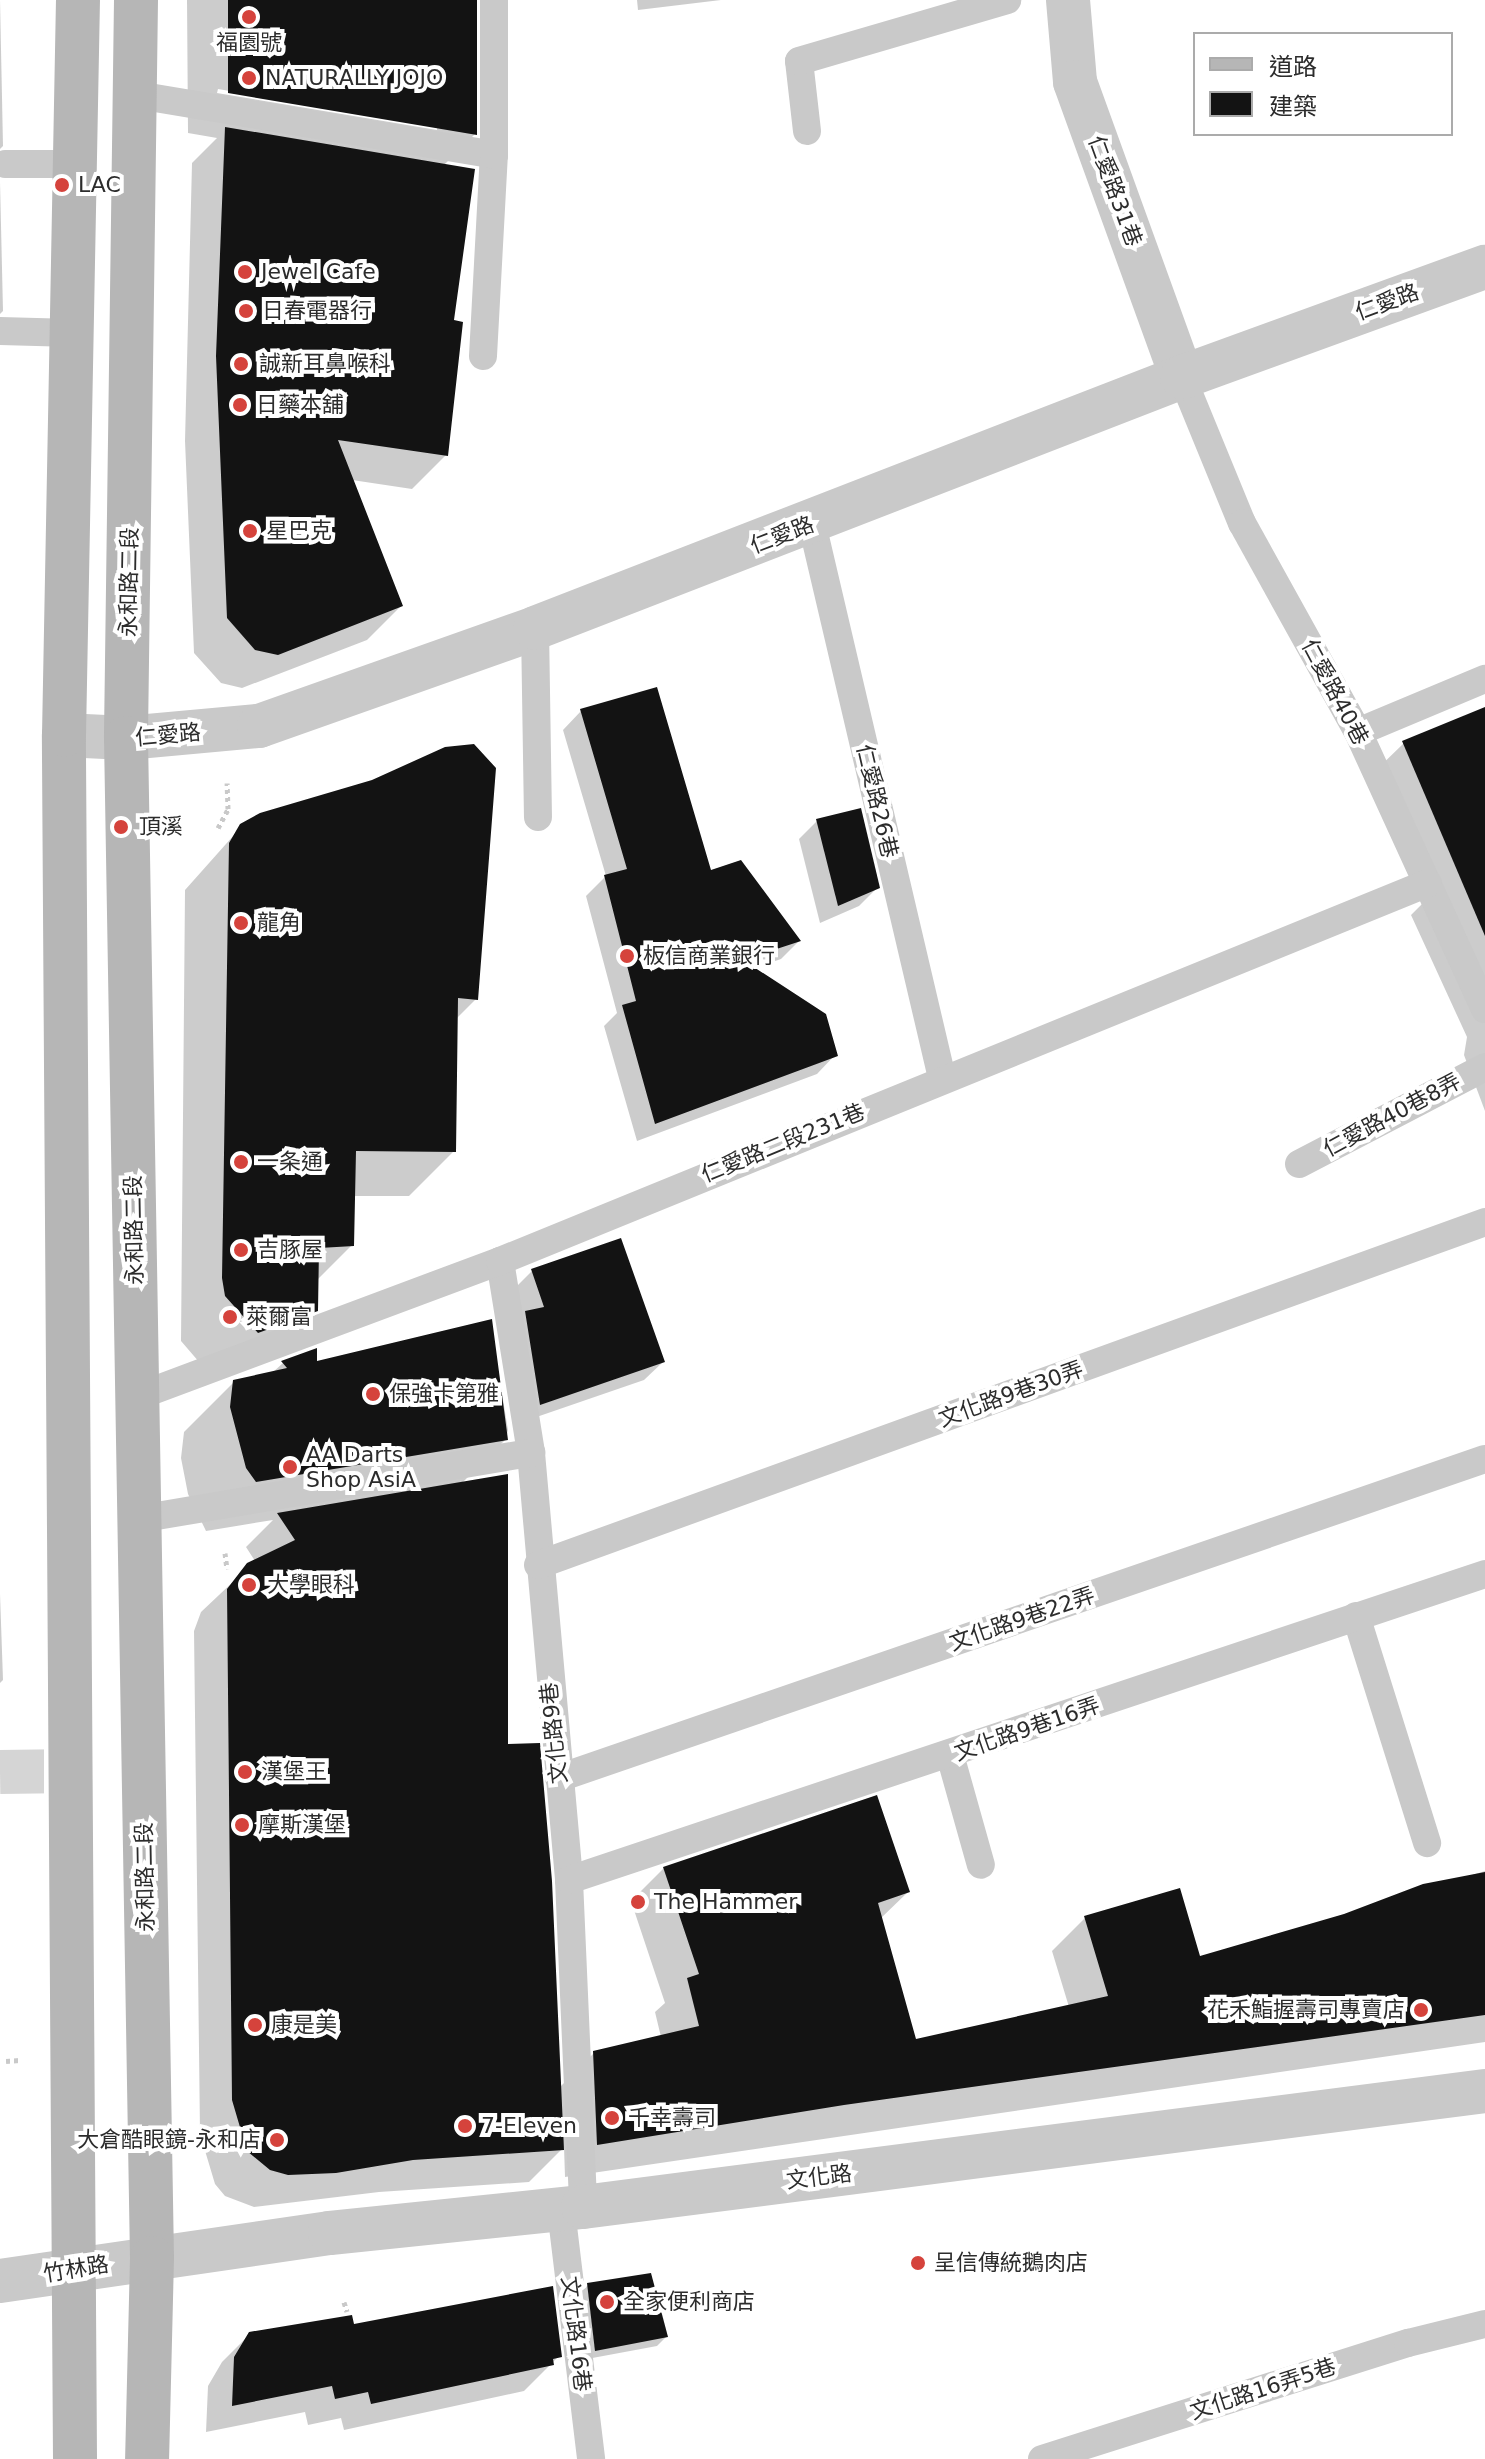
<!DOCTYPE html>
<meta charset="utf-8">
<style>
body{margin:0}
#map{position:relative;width:1485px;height:2459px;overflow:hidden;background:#fff;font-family:"DejaVu Sans","Noto Sans TC",sans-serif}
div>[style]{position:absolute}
.shadow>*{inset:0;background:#0003}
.building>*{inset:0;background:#131313}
.minor-tunnel>*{height:44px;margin-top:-22px;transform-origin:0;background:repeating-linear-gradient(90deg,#d5d5d5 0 44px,transparent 0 66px)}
.path>*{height:5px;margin-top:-2.5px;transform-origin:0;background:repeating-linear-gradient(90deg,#c9c9c9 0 4px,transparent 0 8px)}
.service>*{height:28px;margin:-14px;padding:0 14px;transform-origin:14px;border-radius:14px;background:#c9c9c9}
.minor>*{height:44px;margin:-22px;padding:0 22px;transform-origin:22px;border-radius:22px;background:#c9c9c9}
.secondary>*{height:44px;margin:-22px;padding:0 22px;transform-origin:22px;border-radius:22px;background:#b6b6b6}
.dots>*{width:22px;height:22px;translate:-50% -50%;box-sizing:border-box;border:4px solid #fff;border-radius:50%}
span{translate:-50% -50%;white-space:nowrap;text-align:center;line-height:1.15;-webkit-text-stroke:8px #fff;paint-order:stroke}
.poi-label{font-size:22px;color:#2c2c2c}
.left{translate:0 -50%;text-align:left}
.right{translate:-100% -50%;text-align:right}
.street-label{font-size:22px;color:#2c2c2c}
.legend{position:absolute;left:1193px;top:32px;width:260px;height:104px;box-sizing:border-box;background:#fff;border:2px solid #ababab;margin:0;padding:10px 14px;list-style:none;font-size:24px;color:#2c2c2c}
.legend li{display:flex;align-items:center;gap:16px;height:40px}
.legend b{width:40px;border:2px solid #ababab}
</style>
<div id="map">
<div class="shadow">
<div style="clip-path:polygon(0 0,3px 146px,0 149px)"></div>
<div style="clip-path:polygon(evenodd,187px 0,474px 0,475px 134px,443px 166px,452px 322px,446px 455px,412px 489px,352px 480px,401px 606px,367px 640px,242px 688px,221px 683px,194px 653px,185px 441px,192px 163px,217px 138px,188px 133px,187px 0,218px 89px,437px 126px,437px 130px,217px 93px,218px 89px)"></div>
<div style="clip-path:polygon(637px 0,721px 0,638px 10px)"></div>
<div style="clip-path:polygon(0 182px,3px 311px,0 314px)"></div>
<div style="clip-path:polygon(1485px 708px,1485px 1111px,1464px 1055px,1467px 1037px,1411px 915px,1423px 903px,1369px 777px,1404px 743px)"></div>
<div style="clip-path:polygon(581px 711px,709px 872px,799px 941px,781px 959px,752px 969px,835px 1055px,817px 1074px,637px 1141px,604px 1026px,617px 1013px,586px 896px,606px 876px,563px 730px)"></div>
<div style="clip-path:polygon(817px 821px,878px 887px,859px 906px,820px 923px,799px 839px)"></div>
<div style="clip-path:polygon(242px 826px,476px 999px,456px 1019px,454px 1151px,409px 1196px,353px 1196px,352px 1245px,316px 1281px,316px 1310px,271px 1355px,212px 1377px,181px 1341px,185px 890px)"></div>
<div style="clip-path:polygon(532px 1271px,663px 1362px,644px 1380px,522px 1422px,514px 1289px)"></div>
<div style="clip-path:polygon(490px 1321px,508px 1430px,506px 1439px,461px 1484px,559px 2088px,594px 2053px,661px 2037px,655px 2012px,665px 2003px,631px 1901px,664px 1868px,908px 1892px,880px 1919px,915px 2041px,1069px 2007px,1052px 1951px,1085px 1918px,1199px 1959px,1485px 1871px,1485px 2042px,565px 2177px,564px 2147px,529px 2182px,379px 2192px,254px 2207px,225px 2196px,215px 2184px,200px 2134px,194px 1631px,201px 1612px,255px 1561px,246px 1547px,273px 1520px,206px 1531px,188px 1494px,181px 1458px,184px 1432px,234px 1382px,272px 1373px,283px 1363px,315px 1363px)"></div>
<div style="clip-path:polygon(0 1594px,3px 1680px,0 1683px)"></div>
<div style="clip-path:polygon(588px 2285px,666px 2337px,657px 2346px,587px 2359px,579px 2294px)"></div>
<div style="clip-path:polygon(352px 2326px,559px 2356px,524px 2391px,344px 2430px,341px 2418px,308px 2425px,305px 2412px,206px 2432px,208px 2386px,222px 2362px,250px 2334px)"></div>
</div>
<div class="building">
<div style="clip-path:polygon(228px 0,477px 0,477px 135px,228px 93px)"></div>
<div style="clip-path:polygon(225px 127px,475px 169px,454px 320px,463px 322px,448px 456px,338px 440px,403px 606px,278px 655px,255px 650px,227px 618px,216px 356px)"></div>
<div style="clip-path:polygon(657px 687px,711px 870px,741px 860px,801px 941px,743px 960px,826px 1014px,838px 1056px,655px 1124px,622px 1005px,636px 1001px,604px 875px,627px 869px,580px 709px)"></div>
<div style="clip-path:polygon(1485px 707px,1485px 936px,1402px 741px)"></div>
<div style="clip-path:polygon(474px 744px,496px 768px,478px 1000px,458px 998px,456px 1152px,356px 1151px,354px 1246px,319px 1248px,318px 1311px,258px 1333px,225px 1296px,222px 1278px,229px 843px,240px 824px,260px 813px,372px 780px,445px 747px)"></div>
<div style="clip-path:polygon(861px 808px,880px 888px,838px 906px,816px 819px)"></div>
<div style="clip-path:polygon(621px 1238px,665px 1362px,540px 1405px,525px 1311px,544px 1307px,531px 1269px)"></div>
<div style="clip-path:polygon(492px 1319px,508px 1440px,256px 1482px,246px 1468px,230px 1407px,233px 1380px,287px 1368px,281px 1361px,317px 1348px,317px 1361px)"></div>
<div style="clip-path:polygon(508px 1474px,508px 1744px,540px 1743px,552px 1881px,564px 2150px,413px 2160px,336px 2173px,288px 2175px,270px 2170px,247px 2151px,232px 2100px,227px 1589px,247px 1563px,295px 1540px,277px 1513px)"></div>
<div style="clip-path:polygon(877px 1795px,910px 1892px,878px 1903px,916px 2039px,1108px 1996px,1084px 1916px,1180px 1888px,1200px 1956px,1344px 1914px,1423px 1884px,1485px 1872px,1485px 2015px,844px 2105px,597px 2145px,593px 2051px,699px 2026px,687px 1978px,699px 1974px,663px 1867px)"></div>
<div style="clip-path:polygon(651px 2273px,668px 2337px,595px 2351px,587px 2283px)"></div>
<div style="clip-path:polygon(553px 2286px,562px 2357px,553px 2359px,554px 2365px,371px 2404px,368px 2392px,335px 2399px,332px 2386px,232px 2406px,234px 2357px,249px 2332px,352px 2315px,354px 2324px)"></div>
</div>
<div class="minor-tunnel">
<div style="left:0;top:1772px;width:73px;rotate:-0.8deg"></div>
</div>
<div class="path">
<div style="left:218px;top:828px;width:21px;rotate:-62deg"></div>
<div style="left:228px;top:809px;width:26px;rotate:-92deg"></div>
<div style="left:225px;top:1553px;width:16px;rotate:83deg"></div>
<div style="left:6px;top:2061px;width:14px;rotate:-4deg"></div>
<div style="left:344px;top:2302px;width:10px;rotate:73deg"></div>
</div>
<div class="service">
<div style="left:137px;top:95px;width:362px;rotate:9.5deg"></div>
<div style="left:807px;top:131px;width:70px;rotate:-96.5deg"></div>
<div style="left:799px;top:61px;width:217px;rotate:-16.3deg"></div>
<div style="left:5px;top:164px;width:71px"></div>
<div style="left:0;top:331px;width:73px;rotate:1.6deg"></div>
<div style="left:483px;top:356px;width:201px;rotate:-86.9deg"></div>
<div style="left:494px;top:155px;width:155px;rotate:-90deg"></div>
<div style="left:1182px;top:377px;width:158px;rotate:67.7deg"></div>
<div style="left:1242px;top:523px;width:239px;rotate:61deg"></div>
<div style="left:1358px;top:732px;width:305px;rotate:65.4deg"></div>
<div style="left:812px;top:524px;width:569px;rotate:76.79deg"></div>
<div style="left:535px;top:628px;width:189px;rotate:89.1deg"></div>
<div style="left:1358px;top:732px;width:138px;rotate:-22.7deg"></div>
<div style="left:1299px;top:1164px;width:210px;rotate:-27.5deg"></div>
<div style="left:500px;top:1261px;width:194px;rotate:80.8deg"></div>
<div style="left:531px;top:1453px;width:429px;rotate:84.9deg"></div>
<div style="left:569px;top:1880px;width:327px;rotate:87.5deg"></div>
<div style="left:136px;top:1397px;width:389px;rotate:-20.5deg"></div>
<div style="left:500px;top:1261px;width:1002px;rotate:-22.16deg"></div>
<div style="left:139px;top:1519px;width:398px;rotate:-9.6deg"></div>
<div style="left:538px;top:1565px;width:1007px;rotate:-19.91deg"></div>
<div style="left:1356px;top:1616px;width:238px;rotate:72.6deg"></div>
<div style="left:950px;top:1755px;width:114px;rotate:74.3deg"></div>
<div style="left:559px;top:1778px;width:979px;rotate:-19.01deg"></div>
<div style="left:569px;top:1880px;width:966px;rotate:-18.47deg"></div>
<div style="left:561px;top:2210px;width:251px;rotate:83.1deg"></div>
<div style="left:1042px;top:2459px;width:384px;rotate:-17.6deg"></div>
<div style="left:1408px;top:2343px;width:79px;rotate:-13.9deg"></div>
</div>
<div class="minor">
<div style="left:1068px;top:0;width:82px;rotate:85.1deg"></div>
<div style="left:1075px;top:82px;width:314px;rotate:70.1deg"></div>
<div style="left:64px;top:735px;width:62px;rotate:2.8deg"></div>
<div style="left:126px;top:738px;width:134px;rotate:-5.2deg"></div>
<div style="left:259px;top:726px;width:293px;rotate:-19.5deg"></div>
<div style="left:535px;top:628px;width:694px;rotate:-21.2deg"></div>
<div style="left:1182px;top:377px;width:322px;rotate:-20deg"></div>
<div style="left:0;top:2281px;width:333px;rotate:-8.3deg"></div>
<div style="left:330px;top:2233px;width:254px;rotate:-5.9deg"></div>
<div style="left:583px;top:2207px;width:909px;rotate:-7.33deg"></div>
</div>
<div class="secondary">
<div style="left:136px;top:0;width:738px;rotate:90.78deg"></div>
<div style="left:126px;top:738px;width:1520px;rotate:89.02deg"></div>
<div style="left:152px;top:2258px;width:201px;rotate:91.4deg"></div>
<div style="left:75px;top:2459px;width:1724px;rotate:-90.37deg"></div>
<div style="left:64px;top:735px;width:735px;rotate:-88.91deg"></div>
</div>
<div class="dots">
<div style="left:249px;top:17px;background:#d5433c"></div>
<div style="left:249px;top:78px;background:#d5433c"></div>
<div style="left:62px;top:185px;background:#d5433c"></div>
<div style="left:245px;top:272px;background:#d5433c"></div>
<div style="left:246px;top:311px;background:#d5433c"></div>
<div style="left:241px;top:364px;background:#d5433c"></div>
<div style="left:240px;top:405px;background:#d5433c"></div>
<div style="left:250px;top:531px;background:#d5433c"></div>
<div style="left:121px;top:827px;background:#d5433c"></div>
<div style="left:241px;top:923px;background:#d5433c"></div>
<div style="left:627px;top:956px;background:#d5433c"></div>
<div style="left:241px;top:1162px;background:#d5433c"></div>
<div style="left:241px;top:1250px;background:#d5433c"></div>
<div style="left:230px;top:1317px;background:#d5433c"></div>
<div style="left:373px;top:1394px;background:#d5433c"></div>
<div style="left:290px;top:1467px;background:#d5433c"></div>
<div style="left:249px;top:1585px;background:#d5433c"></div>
<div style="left:245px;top:1772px;background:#d5433c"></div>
<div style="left:242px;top:1825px;background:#d5433c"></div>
<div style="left:638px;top:1902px;background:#d5433c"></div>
<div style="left:1421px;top:2010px;background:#d5433c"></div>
<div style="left:255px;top:2025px;background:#d5433c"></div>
<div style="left:612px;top:2118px;background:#d5433c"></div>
<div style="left:465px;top:2126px;background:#d5433c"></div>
<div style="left:277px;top:2140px;background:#d5433c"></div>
<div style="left:918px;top:2263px;background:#d5433c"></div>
<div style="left:607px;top:2302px;background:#d5433c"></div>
</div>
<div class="poi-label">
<span style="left:249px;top:43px">福園號</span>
<span class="left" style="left:265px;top:78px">NATURALLY JOJO</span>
<span class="left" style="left:78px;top:185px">LAC</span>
<span class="left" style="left:261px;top:272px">Jewel Cafe</span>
<span class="left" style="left:262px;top:311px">日春電器行</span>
<span class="left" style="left:259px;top:364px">誠新耳鼻喉科</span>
<span class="left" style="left:256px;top:405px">日藥本舖</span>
<span class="left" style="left:266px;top:531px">星巴克</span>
<span class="left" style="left:139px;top:827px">頂溪</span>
<span class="left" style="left:257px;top:923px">龍角</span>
<span class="left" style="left:643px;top:956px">板信商業銀行</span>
<span class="left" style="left:257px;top:1162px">一条通</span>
<span class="left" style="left:257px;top:1250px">吉豚屋</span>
<span class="left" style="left:246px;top:1317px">萊爾富</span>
<span class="left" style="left:389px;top:1394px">保強卡第雅</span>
<span class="left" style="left:306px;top:1467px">AA Darts<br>Shop AsiA</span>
<span class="left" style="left:267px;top:1585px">大學眼科</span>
<span class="left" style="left:261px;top:1772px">漢堡王</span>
<span class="left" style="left:258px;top:1825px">摩斯漢堡</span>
<span class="left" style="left:654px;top:1902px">The Hammer</span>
<span class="right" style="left:1405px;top:2010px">花禾鮨握壽司專賣店</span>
<span class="left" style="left:271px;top:2025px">康是美</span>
<span class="left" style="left:628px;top:2118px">千幸壽司</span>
<span class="left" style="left:481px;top:2126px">7-Eleven</span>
<span class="right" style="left:261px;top:2140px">大倉酷眼鏡-永和店</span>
<span class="left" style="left:934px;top:2263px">呈信傳統鵝肉店</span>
<span class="left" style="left:623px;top:2302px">全家便利商店</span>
</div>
<div class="street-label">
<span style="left:1115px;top:191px;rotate:70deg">仁愛路31巷</span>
<span style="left:1387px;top:302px;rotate:-20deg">仁愛路</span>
<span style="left:782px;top:535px;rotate:-21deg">仁愛路</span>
<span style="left:129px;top:582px;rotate:-89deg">永和路二段</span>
<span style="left:1335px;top:692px;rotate:62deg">仁愛路40巷</span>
<span style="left:168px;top:735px;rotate:-5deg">仁愛路</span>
<span style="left:877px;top:801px;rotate:77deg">仁愛路26巷</span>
<span style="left:1392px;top:1115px;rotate:-28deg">仁愛路40巷8弄</span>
<span style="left:783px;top:1143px;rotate:-22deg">仁愛路二段231巷</span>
<span style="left:134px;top:1230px;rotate:-91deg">永和路二段</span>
<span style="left:1011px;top:1394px;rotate:-20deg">文化路9巷30弄</span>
<span style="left:1022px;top:1619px;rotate:-19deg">文化路9巷22弄</span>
<span style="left:1027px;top:1729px;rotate:-19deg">文化路9巷16弄</span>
<span style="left:554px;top:1733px;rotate:-96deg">文化路9巷</span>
<span style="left:145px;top:1877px;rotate:-91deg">永和路二段</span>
<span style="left:819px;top:2177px;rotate:-7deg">文化路</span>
<span style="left:76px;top:2269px;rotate:-9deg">竹林路</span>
<span style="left:576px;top:2334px;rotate:83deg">文化路16巷</span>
<span style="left:1263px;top:2389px;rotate:-18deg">文化路16弄5巷</span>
</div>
<ul class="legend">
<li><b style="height:10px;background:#b6b6b6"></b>道路</li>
<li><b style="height:22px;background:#131313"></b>建築</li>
</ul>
</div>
